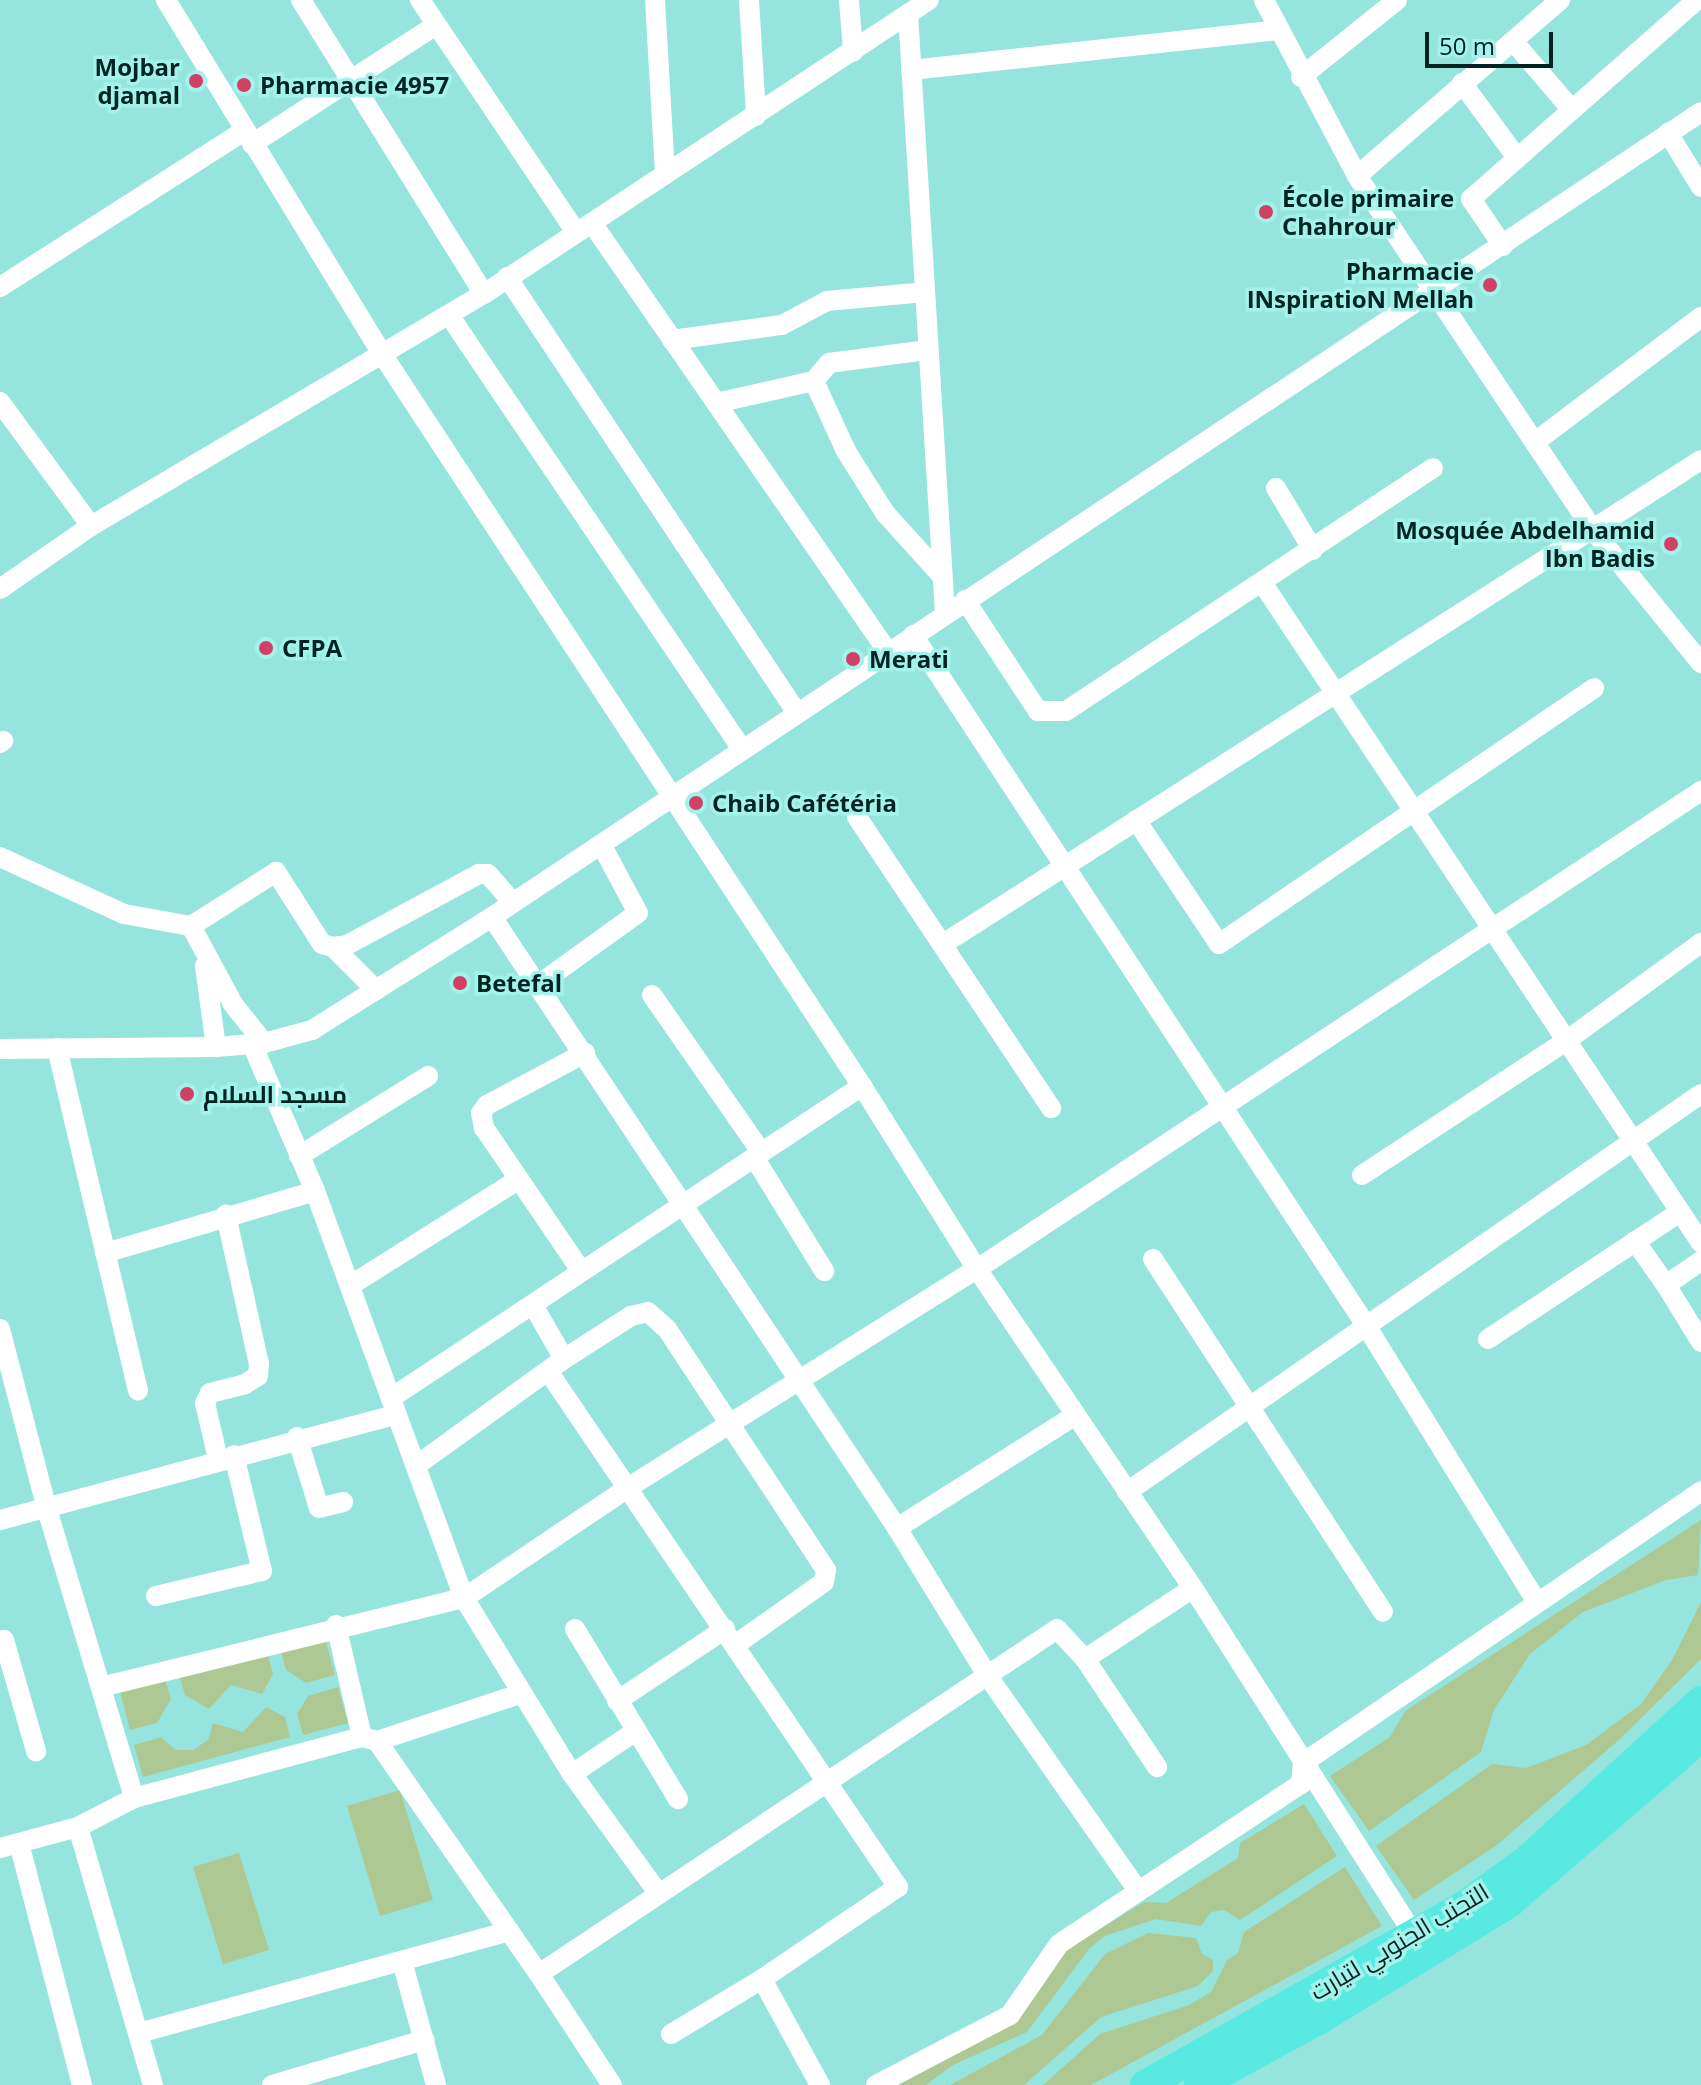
<!DOCTYPE html>
<meta charset="utf-8">
<style>
body{margin:0}
#map{position:relative;width:1701px;height:2085px;overflow:hidden;background:#96e4de;font-family:"Open Sans",Cairo,sans-serif}
div>[style]{position:absolute}
.green>*{inset:0;background:#aec894}
.minor>*{height:20px;margin:-10px;padding:0 10px;transform-origin:10px;border-radius:10px;background:#fff}
.highway>*{height:30px;margin:-15px;padding:0 15px;transform-origin:15px;border-radius:15px;background:#58e9e1}
.dots>*{width:22px;height:22px;translate:-50% -50%;box-sizing:border-box;border:4px solid #a3f2eb;border-radius:50%}
span{translate:-50% -50%;white-space:nowrap;text-align:center;line-height:1.15;-webkit-text-stroke:7px #a3f2eb;paint-order:stroke}
.poi-label{font-size:24px;color:#012322;font-weight:700}
.right{translate:-100% -50%;text-align:right}
.left{translate:0 -50%;text-align:left}
.street-label{font-size:24px;color:#012322}
.scale{position:absolute;left:1425px;top:32px;width:128px;height:36px;box-sizing:border-box;border:4px solid #012322;border-top:0;padding-left:10px;font-size:24px;line-height:28px;white-space:nowrap;color:#012322;-webkit-text-stroke:6px #a3f2eb;paint-order:stroke}
</style>
<div id="map">
<div class="green">
<div style="clip-path:polygon(1701px 1520px,1698px 1575px,1666px 1580px,1583px 1612px,1530px 1654px,1494px 1710px,1481px 1752px,1369px 1831px,1330px 1776px,1390px 1737px,1405px 1711px)"></div>
<div style="clip-path:polygon(1701px 1602px,1701px 1659px,1620px 1739px,1497px 1845px,1414px 1900px,1376px 1846px,1492px 1764px,1526px 1768px,1586px 1745px,1641px 1704px,1672px 1660px)"></div>
<div style="clip-path:polygon(325px 1638px,335px 1675px,306px 1683px,286px 1670px,280px 1648px)"></div>
<div style="clip-path:polygon(267px 1651px,273px 1674px,262px 1694px,231px 1685px,209px 1709px,185px 1695px,179px 1675px)"></div>
<div style="clip-path:polygon(165px 1679px,171px 1699px,157px 1723px,130px 1730px,120px 1691px)"></div>
<div style="clip-path:polygon(338px 1687px,348px 1723px,303px 1735px,297px 1714px,308px 1696px)"></div>
<div style="clip-path:polygon(266px 1707px,285px 1717px,290px 1737px,143px 1777px,134px 1745px,161px 1737px,176px 1750px,193px 1750px,208px 1740px,213px 1723px,243px 1732px)"></div>
<div style="clip-path:polygon(400px 1790px,433px 1900px,380px 1916px,347px 1806px)"></div>
<div style="clip-path:polygon(1304px 1804px,1337px 1856px,1240px 1920px,1224px 1910px,1211px 1912px,1201px 1926px,1156px 1919px,1105px 1936px,1089px 1949px,1027px 2032px,953px 2065px,926px 2085px,899px 2085px,1013px 2022px,1056px 1956px,1144px 1902px,1166px 1903px,1238px 1858px,1240px 1843px)"></div>
<div style="clip-path:polygon(239px 1853px,269px 1950px,223px 1964px,193px 1867px)"></div>
<div style="clip-path:polygon(1345px 1867px,1382px 1926px,1091px 2085px,1043px 2085px,1100px 2034px,1189px 2005px,1211px 1992px,1227px 1960px,1238px 1953px,1244px 1932px)"></div>
<div style="clip-path:polygon(1148px 1933px,1196px 1938px,1202px 1954px,1213px 1960px,1213px 1971px,1198px 1986px,1101px 2017px,1024px 2085px,950px 2085px,1042px 2035px,1105px 1954px)"></div>
</div>
<div class="minor">
<div style="left:166px;top:0;width:418px;rotate:58.6deg"></div>
<div style="left:384px;top:357px;width:872px;rotate:56.75deg"></div>
<div style="left:862px;top:1086px;width:216px;rotate:57.9deg"></div>
<div style="left:977px;top:1269px;width:385px;rotate:55.9deg"></div>
<div style="left:1193px;top:1588px;width:414px;rotate:57.5deg"></div>
<div style="left:301px;top:0;width:346px;rotate:58.1deg"></div>
<div style="left:420px;top:0;width:280px;rotate:56.1deg"></div>
<div style="left:655px;top:0;width:174px;rotate:86.7deg"></div>
<div style="left:749px;top:0;width:116px;rotate:86.5deg"></div>
<div style="left:849px;top:0;width:52px;rotate:85.6deg"></div>
<div style="left:1264px;top:0;width:199px;rotate:62.1deg"></div>
<div style="left:1357px;top:176px;width:424px;rotate:56.3deg"></div>
<div style="left:1592px;top:529px;width:173px;rotate:50.9deg"></div>
<div style="left:908px;top:14px;width:600px;rotate:86.47deg"></div>
<div style="left:1513px;top:41px;width:91px;rotate:49.5deg"></div>
<div style="left:911px;top:70px;width:371px;rotate:-6.2deg"></div>
<div style="left:1301px;top:77px;width:123px;rotate:-38.7deg"></div>
<div style="left:1462px;top:83px;width:93px;rotate:53.7deg"></div>
<div style="left:1668px;top:133px;width:63px;rotate:58.6deg"></div>
<div style="left:252px;top:144px;width:219px;rotate:-32.9deg"></div>
<div style="left:1357px;top:176px;width:269px;rotate:-40.9deg"></div>
<div style="left:592px;top:223px;width:521px;rotate:55.4deg"></div>
<div style="left:1503px;top:246px;width:57px;rotate:-124.2deg"></div>
<div style="left:1471px;top:199px;width:301px;rotate:-41.4deg"></div>
<div style="left:507px;top:277px;width:524px;rotate:56.37deg"></div>
<div style="left:0;top:287px;width:290px;rotate:-32.6deg"></div>
<div style="left:449px;top:315px;width:524px;rotate:55.98deg"></div>
<div style="left:672px;top:340px;width:111px;rotate:-7.8deg"></div>
<div style="left:782px;top:325px;width:51px;rotate:-28.1deg"></div>
<div style="left:827px;top:301px;width:98px;rotate:-5.2deg"></div>
<div style="left:814px;top:381px;width:77px;rotate:65.4deg"></div>
<div style="left:846px;top:451px;width:73px;rotate:57.8deg"></div>
<div style="left:885px;top:513px;width:85px;rotate:47.9deg"></div>
<div style="left:0;top:402px;width:154px;rotate:53.7deg"></div>
<div style="left:716px;top:403px;width:100px;rotate:-12.7deg"></div>
<div style="left:814px;top:381px;width:23px;rotate:-50deg"></div>
<div style="left:829px;top:363px;width:100px;rotate:-7.5deg"></div>
<div style="left:1535px;top:442px;width:208px;rotate:-37deg"></div>
<div style="left:1276px;top:488px;width:72px;rotate:59.2deg"></div>
<div style="left:1263px;top:584px;width:791px;rotate:56.39deg"></div>
<div style="left:0;top:589px;width:111px;rotate:-34.7deg"></div>
<div style="left:91px;top:526px;width:456px;rotate:-30.6deg"></div>
<div style="left:484px;top:294px;width:533px;rotate:-33.45deg"></div>
<div style="left:965px;top:600px;width:133px;rotate:56.7deg"></div>
<div style="left:1038px;top:711px;width:28px"></div>
<div style="left:1066px;top:711px;width:440px;rotate:-33.5deg"></div>
<div style="left:913px;top:635px;width:828px;rotate:56.73deg"></div>
<div style="left:1367px;top:1327px;width:323px;rotate:58.3deg"></div>
<div style="left:0;top:743px;width:4px;rotate:-34deg"></div>
<div style="left:857px;top:817px;width:350px;rotate:56.3deg"></div>
<div style="left:1136px;top:820px;width:149px;rotate:56.2deg"></div>
<div style="left:1219px;top:944px;width:454px;rotate:-34.3deg"></div>
<div style="left:0;top:857px;width:136px;rotate:24.7deg"></div>
<div style="left:124px;top:914px;width:68px;rotate:10.2deg"></div>
<div style="left:191px;top:926px;width:89px;rotate:61.7deg"></div>
<div style="left:233px;top:1004px;width:50px;rotate:51.5deg"></div>
<div style="left:492px;top:917px;width:733px;rotate:56.46deg"></div>
<div style="left:897px;top:1528px;width:172px;rotate:58.5deg"></div>
<div style="left:987px;top:1675px;width:264px;rotate:55deg"></div>
<div style="left:191px;top:926px;width:101px;rotate:-32.4deg"></div>
<div style="left:276px;top:872px;width:85px;rotate:57.4deg"></div>
<div style="left:322px;top:944px;width:11px;rotate:15deg"></div>
<div style="left:333px;top:947px;width:14px;rotate:-8deg"></div>
<div style="left:347px;top:945px;width:150px;rotate:-28.3deg"></div>
<div style="left:479px;top:874px;width:9px"></div>
<div style="left:488px;top:874px;width:38px;rotate:49deg"></div>
<div style="left:943px;top:944px;width:899px;rotate:-32.56deg"></div>
<div style="left:333px;top:947px;width:61px;rotate:45deg"></div>
<div style="left:205px;top:966px;width:82px;rotate:82.3deg"></div>
<div style="left:538px;top:985px;width:123px;rotate:-35.8deg"></div>
<div style="left:638px;top:913px;width:78px;rotate:-118.2deg"></div>
<div style="left:652px;top:995px;width:191px;rotate:55.2deg"></div>
<div style="left:252px;top:1044px;width:160px;rotate:66.8deg"></div>
<div style="left:315px;top:1191px;width:433px;rotate:69.9deg"></div>
<div style="left:464px;top:1598px;width:206px;rotate:58.5deg"></div>
<div style="left:572px;top:1774px;width:148px;rotate:54.1deg"></div>
<div style="left:57px;top:1048px;width:352px;rotate:76.7deg"></div>
<div style="left:0;top:1049px;width:216px;rotate:-0.5deg"></div>
<div style="left:216px;top:1047px;width:48px;rotate:-4.8deg"></div>
<div style="left:264px;top:1043px;width:50px;rotate:-15.2deg"></div>
<div style="left:312px;top:1030px;width:213px;rotate:-32.1deg"></div>
<div style="left:492px;top:917px;width:1452px;rotate:-33.66deg"></div>
<div style="left:299px;top:1156px;width:152px;rotate:-31.8deg"></div>
<div style="left:754px;top:1157px;width:134px;rotate:58.4deg"></div>
<div style="left:1362px;top:1175px;width:244px;rotate:-33.3deg"></div>
<div style="left:1566px;top:1041px;width:167px;rotate:-36deg"></div>
<div style="left:1635px;top:1241px;width:54px;rotate:54.8deg"></div>
<div style="left:105px;top:1253px;width:219px;rotate:-16.4deg"></div>
<div style="left:1153px;top:1259px;width:421px;rotate:56.9deg"></div>
<div style="left:1701px;top:1261px;width:42px;rotate:145.6deg"></div>
<div style="left:1666px;top:1285px;width:67px;rotate:58.4deg"></div>
<div style="left:580px;top:1269px;width:171px;rotate:-124.2deg"></div>
<div style="left:484px;top:1128px;width:15px;rotate:-101deg"></div>
<div style="left:481px;top:1113px;width:10px;rotate:-53deg"></div>
<div style="left:487px;top:1105px;width:111px;rotate:-28deg"></div>
<div style="left:351px;top:1285px;width:197px;rotate:-32.2deg"></div>
<div style="left:533px;top:1305px;width:62px;rotate:60.1deg"></div>
<div style="left:0;top:1329px;width:183px;rotate:75.4deg"></div>
<div style="left:46px;top:1506px;width:305px;rotate:73.2deg"></div>
<div style="left:1488px;top:1339px;width:230px;rotate:-33.5deg"></div>
<div style="left:550px;top:1374px;width:620px;rotate:55.85deg"></div>
<div style="left:898px;top:1887px;width:164px;rotate:145.9deg"></div>
<div style="left:762px;top:1979px;width:121px;rotate:61.3deg"></div>
<div style="left:391px;top:1398px;width:565px;rotate:-33.52deg"></div>
<div style="left:297px;top:1437px;width:74px;rotate:72.8deg"></div>
<div style="left:319px;top:1508px;width:25px;rotate:-14deg"></div>
<div style="left:218px;top:1459px;width:57px;rotate:-103.1deg"></div>
<div style="left:205px;top:1403px;width:11px;rotate:-63deg"></div>
<div style="left:210px;top:1393px;width:36px;rotate:-14deg"></div>
<div style="left:245px;top:1384px;width:15px;rotate:-32deg"></div>
<div style="left:258px;top:1376px;width:12px;rotate:-85deg"></div>
<div style="left:259px;top:1364px;width:153px;rotate:-102.5deg"></div>
<div style="left:417px;top:1465px;width:181px;rotate:-35.8deg"></div>
<div style="left:564px;top:1359px;width:80px;rotate:-32.7deg"></div>
<div style="left:631px;top:1316px;width:17px;rotate:-13deg"></div>
<div style="left:648px;top:1312px;width:25px;rotate:42deg"></div>
<div style="left:667px;top:1329px;width:289px;rotate:56.6deg"></div>
<div style="left:826px;top:1570px;width:12px;rotate:99deg"></div>
<div style="left:824px;top:1582px;width:109px;rotate:144.7deg"></div>
<div style="left:1127px;top:1492px;width:698px;rotate:-34.74deg"></div>
<div style="left:0;top:1520px;width:409px;rotate:-14.9deg"></div>
<div style="left:897px;top:1528px;width:209px;rotate:-32.3deg"></div>
<div style="left:156px;top:1596px;width:109px;rotate:-13.3deg"></div>
<div style="left:262px;top:1571px;width:119px;rotate:-103.6deg"></div>
<div style="left:336px;top:1625px;width:115px;rotate:76.9deg"></div>
<div style="left:575px;top:1629px;width:199px;rotate:58.8deg"></div>
<div style="left:0;top:1641px;width:4px;rotate:-14deg"></div>
<div style="left:4px;top:1640px;width:116px;rotate:73.9deg"></div>
<div style="left:1085px;top:1659px;width:129px;rotate:-33.3deg"></div>
<div style="left:101px;top:1687px;width:374px;rotate:-13.8deg"></div>
<div style="left:464px;top:1598px;width:199px;rotate:-33.9deg"></div>
<div style="left:629px;top:1487px;width:411px;rotate:-32.1deg"></div>
<div style="left:977px;top:1269px;width:868px;rotate:-33.43deg"></div>
<div style="left:617px;top:1701px;width:130px;rotate:-33.7deg"></div>
<div style="left:377px;top:1741px;width:284px;rotate:55.2deg"></div>
<div style="left:539px;top:1974px;width:622px;rotate:-33.66deg"></div>
<div style="left:1057px;top:1629px;width:41px;rotate:47deg"></div>
<div style="left:1085px;top:1659px;width:130px;rotate:56.3deg"></div>
<div style="left:572px;top:1774px;width:77px;rotate:-33.9deg"></div>
<div style="left:78px;top:1827px;width:269px;rotate:73.8deg"></div>
<div style="left:19px;top:1843px;width:250px;rotate:75.4deg"></div>
<div style="left:0;top:1848px;width:81px;rotate:-15.1deg"></div>
<div style="left:78px;top:1827px;width:63px;rotate:-27.4deg"></div>
<div style="left:134px;top:1798px;width:236px;rotate:-15deg"></div>
<div style="left:362px;top:1737px;width:16px;rotate:15deg"></div>
<div style="left:377px;top:1741px;width:151px;rotate:-18.2deg"></div>
<div style="left:402px;top:1961px;width:129px;rotate:74.7deg"></div>
<div style="left:539px;top:1974px;width:133px;rotate:56.7deg"></div>
<div style="left:139px;top:2033px;width:384px;rotate:-15.4deg"></div>
<div style="left:671px;top:2034px;width:106px;rotate:-31.1deg"></div>
<div style="left:272px;top:2085px;width:159px;rotate:-16.5deg"></div>
<div style="left:876px;top:2085px;width:151px;rotate:-27.6deg"></div>
<div style="left:1010px;top:2015px;width:86px;rotate:-55.4deg"></div>
<div style="left:1059px;top:1944px;width:290px;rotate:-33.5deg"></div>
<div style="left:1301px;top:1784px;width:21px;rotate:-85deg"></div>
<div style="left:1303px;top:1763px;width:482px;rotate:-34.3deg"></div>
</div>
<div class="highway">
<div style="left:1145px;top:2085px;width:366px;rotate:-29.3deg"></div>
<div style="left:1464px;top:1906px;width:78px;rotate:-36.1deg"></div>
<div style="left:1527px;top:1860px;width:236px;rotate:-42.4deg"></div>
<div style="left:1199px;top:2085px;width:138px;rotate:-28.6deg"></div>
<div style="left:1320px;top:2019px;width:222px;rotate:-31.5deg"></div>
<div style="left:1509px;top:1903px;width:254px;rotate:-40.8deg"></div>
</div>
<div class="dots">
<div style="left:196px;top:81px;background:#d04165"></div>
<div style="left:244px;top:85px;background:#d04165"></div>
<div style="left:1266px;top:212px;background:#d04165"></div>
<div style="left:1490px;top:285px;background:#d04165"></div>
<div style="left:1671px;top:544px;background:#d04165"></div>
<div style="left:266px;top:648px;background:#d04165"></div>
<div style="left:853px;top:659px;background:#d04165"></div>
<div style="left:696px;top:803px;background:#d04165"></div>
<div style="left:460px;top:983px;background:#d04165"></div>
<div style="left:187px;top:1094px;background:#d04165"></div>
</div>
<div class="poi-label">
<span class="right" style="left:180px;top:81px">Mojbar<br>djamal</span>
<span class="left" style="left:260px;top:85px">Pharmacie 4957</span>
<span class="left" style="left:1282px;top:212px">École primaire<br>Chahrour</span>
<span class="right" style="left:1474px;top:285px">Pharmacie<br>INspiratioN Mellah</span>
<span class="right" style="left:1655px;top:544px">Mosquée Abdelhamid<br>Ibn Badis</span>
<span class="left" style="left:282px;top:648px">CFPA</span>
<span class="left" style="left:869px;top:659px">Merati</span>
<span class="left" style="left:712px;top:803px">Chaib Cafétéria</span>
<span class="left" style="left:476px;top:983px">Betefal</span>
<span class="left" style="left:203px;top:1094px">مسجد السلام</span>
</div>
<div class="street-label">
<span style="left:1399px;top:1941px;rotate:-31deg">التجنب الجنوبي لتيارت</span>
</div>
<div class="scale">50 m</div>
</div>
